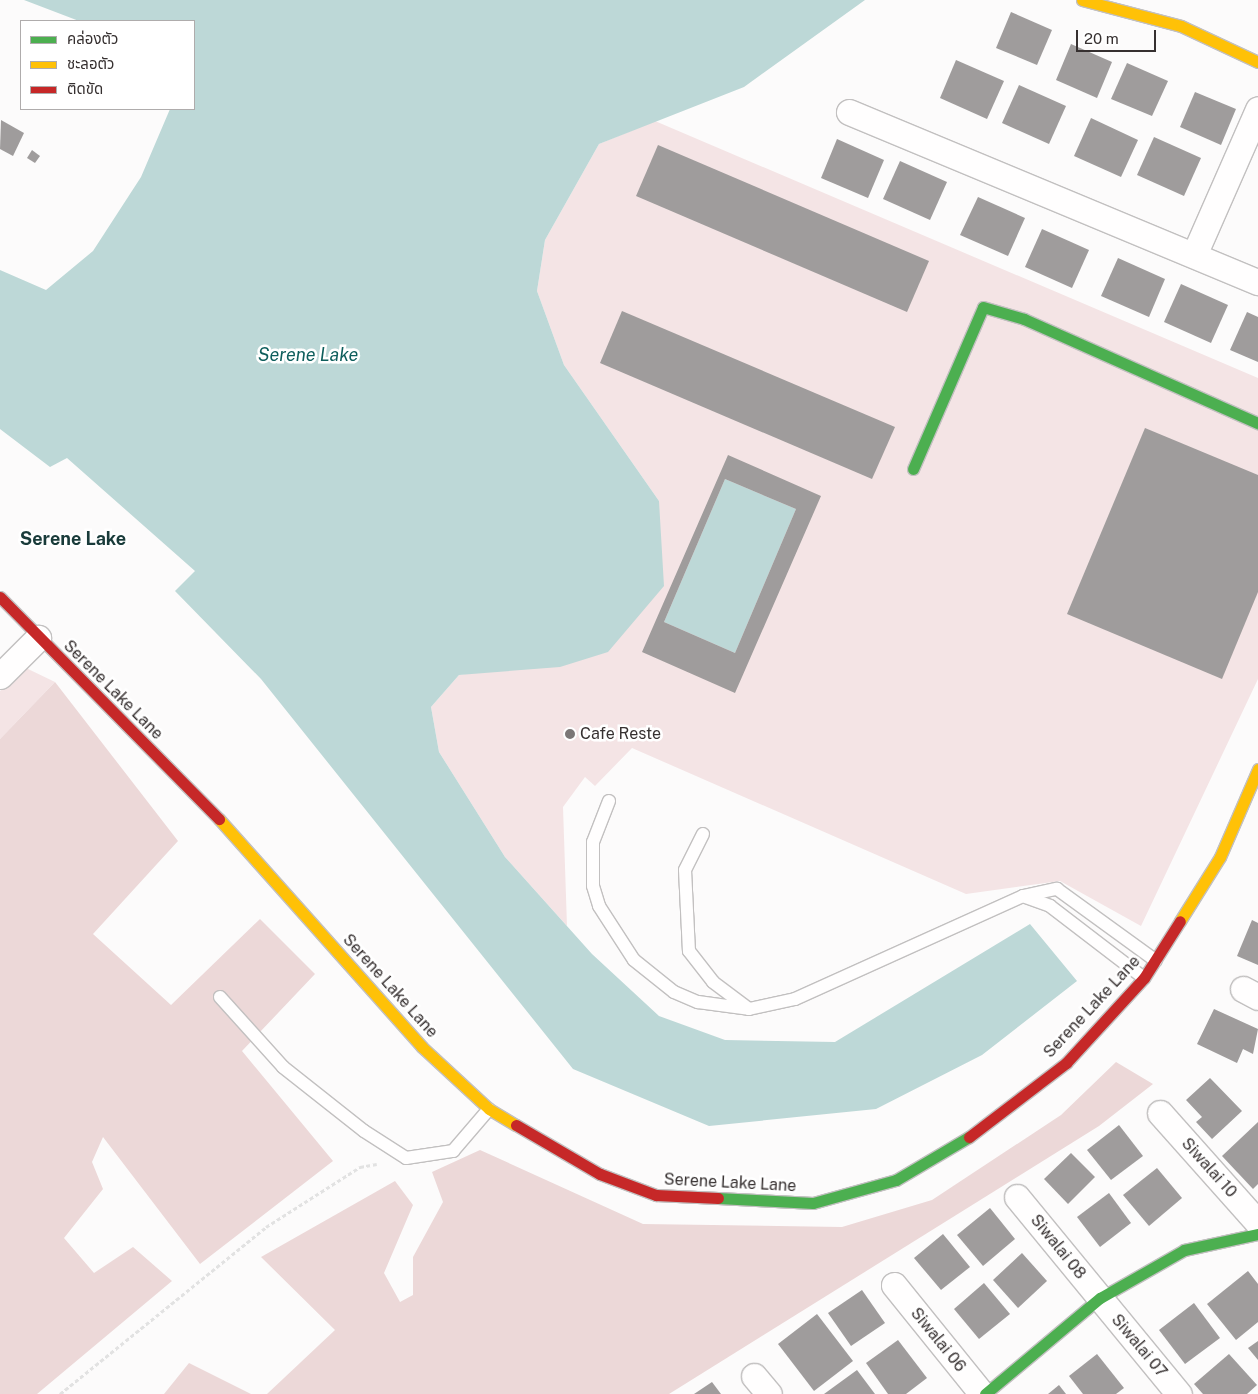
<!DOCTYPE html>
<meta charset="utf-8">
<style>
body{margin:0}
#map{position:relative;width:1258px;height:1394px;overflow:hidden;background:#fcfbfb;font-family:"Public Sans","Noto Sans Thai",sans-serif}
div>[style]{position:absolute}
.green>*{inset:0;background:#f4e4e5}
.forest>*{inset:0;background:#ecd8d8}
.water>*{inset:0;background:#bdd8d7}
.building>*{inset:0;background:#9f9c9c}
.path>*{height:3px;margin-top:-1.5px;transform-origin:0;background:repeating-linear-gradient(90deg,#e2e2e2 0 4px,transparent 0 6.5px)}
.roads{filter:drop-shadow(1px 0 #c2c0c0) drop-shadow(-1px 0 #c2c0c0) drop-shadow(0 1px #c2c0c0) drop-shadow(0 -1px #c2c0c0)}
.lane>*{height:12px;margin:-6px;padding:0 6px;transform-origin:6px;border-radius:6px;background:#fffefe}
.street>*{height:25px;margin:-12.5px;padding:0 12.5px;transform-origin:12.5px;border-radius:12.5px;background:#fffefe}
.fast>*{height:11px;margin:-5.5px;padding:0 5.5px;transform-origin:5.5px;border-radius:5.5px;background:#4caf50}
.slow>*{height:11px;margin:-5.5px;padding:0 5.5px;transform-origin:5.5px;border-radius:5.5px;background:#ffc107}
.jam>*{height:11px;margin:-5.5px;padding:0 5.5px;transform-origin:5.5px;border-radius:5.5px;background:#c62828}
.dots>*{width:14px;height:14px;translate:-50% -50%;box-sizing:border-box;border:2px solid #fff;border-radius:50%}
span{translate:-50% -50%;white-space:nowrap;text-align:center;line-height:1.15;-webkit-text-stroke:5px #fff;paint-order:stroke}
.street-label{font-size:16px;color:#363030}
.poi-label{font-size:16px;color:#363030}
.left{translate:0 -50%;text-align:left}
.water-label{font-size:18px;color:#0e5e5c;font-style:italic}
.neighbourhood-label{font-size:18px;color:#193b3a;font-weight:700}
.legend{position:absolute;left:20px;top:20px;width:175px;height:90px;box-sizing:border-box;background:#fff;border:1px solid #afacac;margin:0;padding:6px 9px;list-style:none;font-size:15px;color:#363030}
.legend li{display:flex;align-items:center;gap:10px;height:25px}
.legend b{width:25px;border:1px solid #afacac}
.scale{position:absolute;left:1076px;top:30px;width:80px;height:22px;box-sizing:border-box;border:2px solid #363030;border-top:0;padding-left:6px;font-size:15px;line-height:18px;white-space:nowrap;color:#363030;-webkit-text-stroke:4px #fff;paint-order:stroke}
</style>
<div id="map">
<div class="green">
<div style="clip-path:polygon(655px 121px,1258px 378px,1258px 679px,1141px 926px,1060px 881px,966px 894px,632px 748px,595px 786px,585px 777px,563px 807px,567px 926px,505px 857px,439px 752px,431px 707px,459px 675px,503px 668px,659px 501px,564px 365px,537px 291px,545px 240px,599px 144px)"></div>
<div style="clip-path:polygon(26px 668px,55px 682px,0 739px,0 691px)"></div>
</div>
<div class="forest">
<div style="clip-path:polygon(55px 682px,178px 841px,93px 934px,171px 1005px,260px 919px,315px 974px,242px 1051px,333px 1161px,200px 1264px,103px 1137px,92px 1162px,103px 1189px,64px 1238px,94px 1273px,133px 1247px,172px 1281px,37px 1394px,0 1394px,0 739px)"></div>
<div style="clip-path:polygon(1116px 1062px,1153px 1084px,1099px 1126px,669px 1394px,267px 1394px,335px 1330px,261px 1257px,395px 1181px,413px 1205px,384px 1273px,400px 1302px,413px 1295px,413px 1257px,443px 1202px,432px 1172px,480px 1150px,643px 1224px,842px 1227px,932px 1200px,1061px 1115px)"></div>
<div style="clip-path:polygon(189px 1363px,251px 1394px,164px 1394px)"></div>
</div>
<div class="water">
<div style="clip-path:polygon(24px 0,865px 0,744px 87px,599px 144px,545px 240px,537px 291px,564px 365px,659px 501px,664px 586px,608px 652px,560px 667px,459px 675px,431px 707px,439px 752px,505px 857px,592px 954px,659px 1016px,725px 1040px,835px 1042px,1030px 924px,1077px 981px,982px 1055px,876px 1109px,709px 1126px,573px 1069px,261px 679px,175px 591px,195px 571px,67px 458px,50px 467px,0 429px,0 270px,46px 290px,93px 251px,141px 177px,170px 109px,194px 109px,194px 21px,79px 21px)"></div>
<div style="clip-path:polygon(725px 479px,796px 509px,735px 653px,664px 622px)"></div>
</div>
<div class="building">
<div style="clip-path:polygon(1011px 12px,1052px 30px,1037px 65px,996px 48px)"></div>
<div style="clip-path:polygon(1071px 44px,1112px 62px,1097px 98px,1056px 80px)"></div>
<div style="clip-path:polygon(956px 60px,1004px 81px,987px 119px,940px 98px)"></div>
<div style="clip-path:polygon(1127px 63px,1168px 81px,1152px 116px,1111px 99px)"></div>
<div style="clip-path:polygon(1019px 85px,1066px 106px,1049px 144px,1002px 123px)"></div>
<div style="clip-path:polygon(1195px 92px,1236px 109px,1221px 145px,1180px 127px)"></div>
<div style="clip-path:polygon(1091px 118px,1138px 140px,1121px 177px,1074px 156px)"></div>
<div style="clip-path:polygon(1px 120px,24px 133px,13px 156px,0 149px)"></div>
<div style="clip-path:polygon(1154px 137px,1201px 158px,1184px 196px,1137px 175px)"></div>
<div style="clip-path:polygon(837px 139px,884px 160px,868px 198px,821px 178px)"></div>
<div style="clip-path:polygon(658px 145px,929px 261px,907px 312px,636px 196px)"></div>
<div style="clip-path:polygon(32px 150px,40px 156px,35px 163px,27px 158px)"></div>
<div style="clip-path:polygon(900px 161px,947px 182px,930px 220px,883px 199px)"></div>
<div style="clip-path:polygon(978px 197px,1025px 218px,1008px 256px,960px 235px)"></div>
<div style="clip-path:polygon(1042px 229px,1089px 250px,1072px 288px,1025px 267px)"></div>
<div style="clip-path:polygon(1118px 258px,1165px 279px,1149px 317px,1101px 296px)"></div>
<div style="clip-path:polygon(1181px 284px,1228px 305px,1211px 343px,1164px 322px)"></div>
<div style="clip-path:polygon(622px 311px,895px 427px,872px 479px,600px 363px)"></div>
<div style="clip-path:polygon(1247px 312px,1258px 317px,1258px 362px,1230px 350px)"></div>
<div style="clip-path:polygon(1145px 428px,1258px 475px,1258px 592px,1222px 679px,1067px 614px)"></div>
<div style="clip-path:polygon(evenodd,728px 455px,821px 496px,735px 693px,642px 652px,728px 455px,725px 479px,796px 509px,735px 653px,664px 622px,725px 479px)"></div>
<div style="clip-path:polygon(1252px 920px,1258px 923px,1258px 965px,1237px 956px)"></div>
<div style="clip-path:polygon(1214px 1009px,1258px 1029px,1253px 1054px,1243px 1049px,1237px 1063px,1197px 1044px)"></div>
<div style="clip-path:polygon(1210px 1078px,1242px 1111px,1212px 1139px,1196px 1122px,1202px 1117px,1186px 1100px)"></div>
<div style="clip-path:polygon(1258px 1122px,1258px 1184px,1253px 1189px,1222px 1156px)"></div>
<div style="clip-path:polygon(1119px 1125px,1143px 1156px,1111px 1180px,1087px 1150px)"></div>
<div style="clip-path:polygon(1071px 1153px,1095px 1177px,1068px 1204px,1044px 1179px)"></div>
<div style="clip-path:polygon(1157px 1168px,1182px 1198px,1149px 1226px,1123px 1195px)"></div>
<div style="clip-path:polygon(1109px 1193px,1131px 1223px,1100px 1247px,1077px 1217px)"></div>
<div style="clip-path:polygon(990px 1208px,1015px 1239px,983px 1266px,957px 1235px)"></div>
<div style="clip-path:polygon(943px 1234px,970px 1267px,941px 1290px,914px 1258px)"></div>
<div style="clip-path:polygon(1022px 1253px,1047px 1281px,1018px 1308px,993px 1280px)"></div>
<div style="clip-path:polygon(1248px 1271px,1258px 1284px,1258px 1322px,1236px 1340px,1207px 1304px)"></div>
<div style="clip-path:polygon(984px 1283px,1010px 1314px,979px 1339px,954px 1309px)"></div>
<div style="clip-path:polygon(862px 1290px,885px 1323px,851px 1346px,828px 1313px)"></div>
<div style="clip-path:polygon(1194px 1303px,1220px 1338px,1185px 1364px,1159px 1330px)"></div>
<div style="clip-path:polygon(817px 1314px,853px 1361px,814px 1391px,778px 1344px)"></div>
<div style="clip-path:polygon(898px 1340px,927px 1378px,906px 1394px,888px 1394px,866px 1363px)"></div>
<div style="clip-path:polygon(1258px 1341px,1258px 1360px,1248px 1348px)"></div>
<div style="clip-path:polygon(1097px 1354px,1124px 1388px,1116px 1394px,1083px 1394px,1069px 1376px)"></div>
<div style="clip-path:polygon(1229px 1354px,1257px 1385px,1247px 1394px,1203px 1394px,1194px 1384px)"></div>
<div style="clip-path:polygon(857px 1370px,875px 1394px,824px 1394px)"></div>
<div style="clip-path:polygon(712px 1382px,721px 1394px,694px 1394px)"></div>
<div style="clip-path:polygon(1059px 1385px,1066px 1394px,1048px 1394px)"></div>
</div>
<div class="path">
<div style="left:60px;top:1394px;width:265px;rotate:-39deg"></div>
<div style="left:266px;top:1227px;width:112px;rotate:-32.6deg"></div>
<div style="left:360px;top:1167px;width:17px;rotate:-10deg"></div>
</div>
<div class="roads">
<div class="lane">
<div style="left:609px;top:801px;width:44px;rotate:111.3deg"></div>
<div style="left:593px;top:842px;width:44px;rotate:90deg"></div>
<div style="left:593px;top:886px;width:21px;rotate:73deg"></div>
<div style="left:599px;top:906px;width:64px;rotate:57.1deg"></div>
<div style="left:634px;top:960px;width:51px;rotate:38.7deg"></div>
<div style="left:674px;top:992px;width:26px;rotate:23deg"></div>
<div style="left:698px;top:1002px;width:51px;rotate:7.8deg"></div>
<div style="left:749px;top:1009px;width:47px;rotate:-12.3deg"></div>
<div style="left:795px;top:999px;width:250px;rotate:-24.3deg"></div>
<div style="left:1023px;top:896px;width:35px;rotate:-12deg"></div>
<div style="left:1057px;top:889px;width:122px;rotate:36deg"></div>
<div style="left:703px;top:834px;width:40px;rotate:116.6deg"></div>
<div style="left:685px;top:870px;width:81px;rotate:87.2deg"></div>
<div style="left:689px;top:951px;width:39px;rotate:52deg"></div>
<div style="left:713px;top:982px;width:45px;rotate:36.9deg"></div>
<div style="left:1023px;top:896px;width:29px;rotate:20deg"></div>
<div style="left:1050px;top:906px;width:118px;rotate:37.5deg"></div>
<div style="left:220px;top:997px;width:94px;rotate:48deg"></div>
<div style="left:283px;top:1067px;width:103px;rotate:38.3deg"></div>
<div style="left:364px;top:1131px;width:50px;rotate:32.7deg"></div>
<div style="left:406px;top:1158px;width:48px;rotate:-8.5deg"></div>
<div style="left:453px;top:1151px;width:55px;rotate:-49.4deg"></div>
</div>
<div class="street">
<div style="left:849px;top:112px;width:443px;rotate:22.6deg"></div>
<div style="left:1194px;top:255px;width:159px;rotate:-66.3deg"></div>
<div style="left:0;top:676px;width:54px;rotate:-45deg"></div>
<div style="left:1243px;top:989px;width:17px;rotate:28deg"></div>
<div style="left:1160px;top:1113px;width:147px;rotate:48.3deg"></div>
<div style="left:1017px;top:1197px;width:255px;rotate:50.6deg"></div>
<div style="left:894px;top:1285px;width:140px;rotate:51.1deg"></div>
<div style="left:754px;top:1376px;width:23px;rotate:50deg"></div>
</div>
<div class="fast">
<div style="left:913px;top:469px;width:176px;rotate:-66.6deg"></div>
<div style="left:983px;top:307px;width:43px;rotate:16.3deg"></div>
<div style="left:1024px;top:319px;width:256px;rotate:24deg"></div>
<div style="left:718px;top:1198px;width:95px;rotate:3deg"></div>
<div style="left:813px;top:1203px;width:86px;rotate:-15.5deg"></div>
<div style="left:896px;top:1180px;width:85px;rotate:-30.5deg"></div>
<div style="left:985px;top:1394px;width:150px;rotate:-39.9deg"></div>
<div style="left:1100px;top:1298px;width:97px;rotate:-29.7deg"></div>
<div style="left:1184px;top:1250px;width:76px;rotate:-12.2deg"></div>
</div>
<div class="slow">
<div style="left:1082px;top:0;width:102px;rotate:14.7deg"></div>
<div style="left:1181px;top:26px;width:85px;rotate:25.1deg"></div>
<div style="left:219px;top:819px;width:305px;rotate:48.3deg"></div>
<div style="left:422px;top:1047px;width:91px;rotate:42.8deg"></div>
<div style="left:489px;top:1109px;width:31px;rotate:31deg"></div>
<div style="left:1180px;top:921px;width:75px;rotate:-58deg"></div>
<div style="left:1220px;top:857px;width:96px;rotate:-66.6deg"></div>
</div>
<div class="jam">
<div style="left:0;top:597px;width:312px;rotate:45.4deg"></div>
<div style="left:516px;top:1125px;width:97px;rotate:30.3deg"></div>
<div style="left:600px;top:1174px;width:60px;rotate:20.6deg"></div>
<div style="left:656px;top:1195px;width:62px;rotate:2.8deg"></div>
<div style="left:969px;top:1137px;width:122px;rotate:-37.3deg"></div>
<div style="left:1066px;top:1063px;width:115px;rotate:-47.5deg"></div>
<div style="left:1144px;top:978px;width:67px;rotate:-57.7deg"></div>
</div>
</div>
<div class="dots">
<div style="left:570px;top:734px;background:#7b7777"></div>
</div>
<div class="street-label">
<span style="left:113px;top:690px;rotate:45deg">Serene Lake Lane</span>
<span style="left:390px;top:986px;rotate:48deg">Serene Lake Lane</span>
<span style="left:1092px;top:1007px;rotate:-47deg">Serene Lake Lane</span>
<span style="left:1209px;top:1168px;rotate:48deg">Siwalai 10</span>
<span style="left:730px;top:1183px;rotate:3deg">Serene Lake Lane</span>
<span style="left:1058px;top:1247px;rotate:51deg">Siwalai 08</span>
<span style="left:938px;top:1340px;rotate:51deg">Siwalai 06</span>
<span style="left:1139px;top:1346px;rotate:50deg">Siwalai 07</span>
</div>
<div class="poi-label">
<span class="left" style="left:580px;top:734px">Cafe Reste</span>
</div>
<div class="water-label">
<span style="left:308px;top:355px">Serene Lake</span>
</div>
<div class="neighbourhood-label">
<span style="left:73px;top:539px">Serene Lake</span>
</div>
<ul class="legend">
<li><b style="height:6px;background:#4caf50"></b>คล่องตัว</li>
<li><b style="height:6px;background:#ffc107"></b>ชะลอตัว</li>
<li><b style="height:6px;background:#c62828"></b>ติดขัด</li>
</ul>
<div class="scale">20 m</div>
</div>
